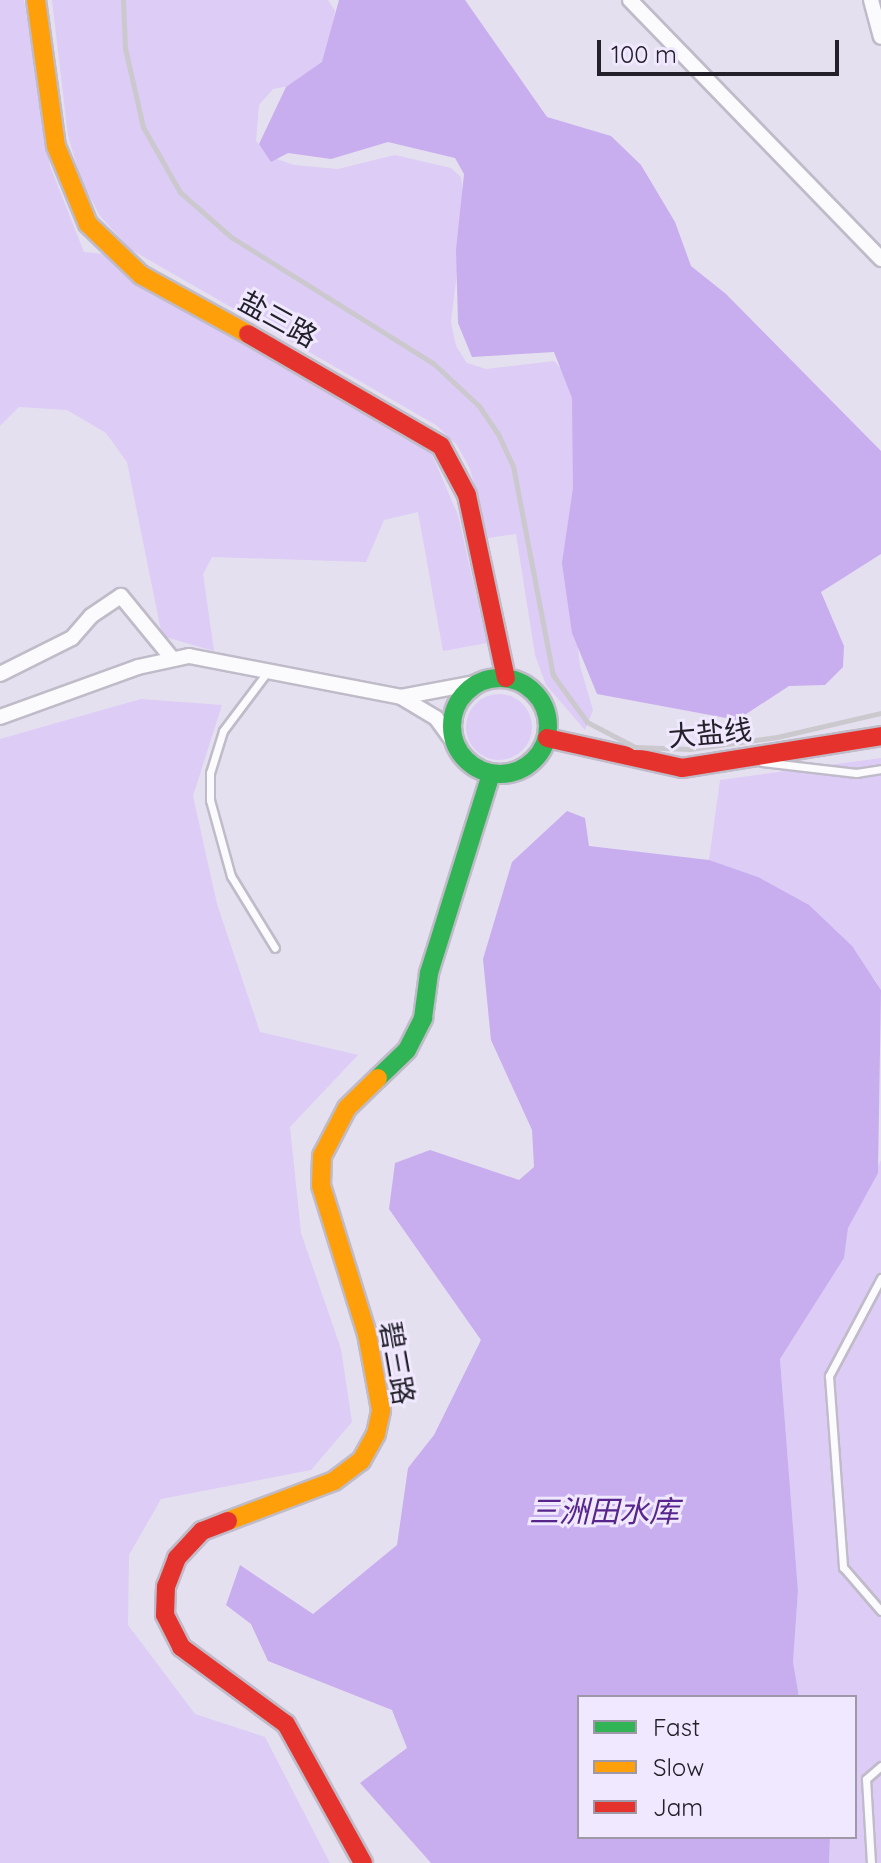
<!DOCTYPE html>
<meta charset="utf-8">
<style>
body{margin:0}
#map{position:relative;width:881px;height:1863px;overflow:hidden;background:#e5e0ef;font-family:Quicksand,"Noto Sans SC",sans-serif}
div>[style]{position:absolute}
.green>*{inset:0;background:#dcccf6}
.round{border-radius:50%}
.water>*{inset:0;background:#c8adef}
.roads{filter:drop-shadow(2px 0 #c0bbc8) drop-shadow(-2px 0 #c0bbc8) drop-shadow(0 2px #c0bbc8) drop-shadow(0 -2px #c0bbc8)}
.lane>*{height:7px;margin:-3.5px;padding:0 3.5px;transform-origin:3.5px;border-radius:3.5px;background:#fbfafd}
.street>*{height:14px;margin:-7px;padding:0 7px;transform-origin:7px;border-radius:7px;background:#fbfafd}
.fast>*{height:18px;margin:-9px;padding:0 9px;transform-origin:9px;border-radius:9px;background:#30b455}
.fast>.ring{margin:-9px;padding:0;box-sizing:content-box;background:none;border:18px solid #30b455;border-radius:50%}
.slow>*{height:18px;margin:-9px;padding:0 9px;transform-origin:9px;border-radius:9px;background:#ff9f0a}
.jam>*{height:18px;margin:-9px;padding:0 9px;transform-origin:9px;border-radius:9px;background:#e5322d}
.rail>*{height:5px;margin:-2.5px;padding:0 2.5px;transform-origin:2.5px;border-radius:2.5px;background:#cbc9ce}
span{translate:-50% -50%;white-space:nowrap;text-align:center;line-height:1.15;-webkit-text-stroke:6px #f0e8fe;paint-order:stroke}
.street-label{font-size:28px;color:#23202a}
.water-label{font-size:30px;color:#57258b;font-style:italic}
.legend{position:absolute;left:577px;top:1695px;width:280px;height:144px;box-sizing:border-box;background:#f0e8fe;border:2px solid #9e98a9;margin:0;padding:10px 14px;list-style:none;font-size:24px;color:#23202a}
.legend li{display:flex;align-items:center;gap:16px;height:40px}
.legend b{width:40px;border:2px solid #9e98a9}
.scale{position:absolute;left:597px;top:40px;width:242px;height:36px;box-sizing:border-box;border:4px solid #23202a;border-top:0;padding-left:10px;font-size:24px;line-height:28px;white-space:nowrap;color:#23202a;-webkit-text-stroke:6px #f0e8fe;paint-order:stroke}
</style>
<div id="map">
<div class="green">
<div style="clip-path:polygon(0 0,24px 0,50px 166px,84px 252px,104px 254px,408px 432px,430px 450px,458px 515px,487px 643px,443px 651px,418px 512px,384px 520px,366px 562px,212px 557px,203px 574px,214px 651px,162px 636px,127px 462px,106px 433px,67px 410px,19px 407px,0 426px)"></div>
<div style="clip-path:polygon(52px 0,328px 0,335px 11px,326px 65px,294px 85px,273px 89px,259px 105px,256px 141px,271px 157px,294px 165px,338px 169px,395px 155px,451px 168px,461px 177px,465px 207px,451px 322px,456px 346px,467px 363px,486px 369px,554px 361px,573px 383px,577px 421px,570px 579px,580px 666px,593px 710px,585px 730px,546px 685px,535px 655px,516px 534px,488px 538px,470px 469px,457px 445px,436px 425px,130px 249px,100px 216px,81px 180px,68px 136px)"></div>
<div class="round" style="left:466px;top:694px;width:66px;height:66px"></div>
<div style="clip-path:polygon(141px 699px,222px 705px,193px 796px,217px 904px,260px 1032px,358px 1055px,290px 1127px,301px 1233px,341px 1349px,352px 1422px,311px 1470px,161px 1499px,129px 1555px,128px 1625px,195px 1714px,265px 1737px,330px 1863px,0 1863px,0 739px)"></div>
<div style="clip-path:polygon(881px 758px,881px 990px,874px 978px,758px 877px,709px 860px,720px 780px)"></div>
<div style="clip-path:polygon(881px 1160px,881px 1863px,829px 1863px,830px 1837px,855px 1837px,855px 1697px,799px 1697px,793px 1662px,798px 1591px,780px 1359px,844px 1258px,848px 1228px)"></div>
</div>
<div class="water">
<div style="clip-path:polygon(339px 0,465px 0,547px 117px,611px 136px,641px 165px,675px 222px,691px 266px,726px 294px,881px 451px,881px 554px,821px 592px,844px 646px,843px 667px,825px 685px,789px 686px,737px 720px,597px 694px,572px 633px,562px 563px,573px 488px,572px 398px,554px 352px,472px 357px,458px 323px,456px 250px,464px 174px,455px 158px,388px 142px,331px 159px,288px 153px,271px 162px,259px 144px,286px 87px,322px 62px)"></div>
<div style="clip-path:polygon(567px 811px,585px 818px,589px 846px,709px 860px,758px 877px,809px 905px,852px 946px,881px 990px,878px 1173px,848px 1228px,844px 1258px,780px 1359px,798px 1591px,793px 1662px,799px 1697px,579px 1697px,579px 1837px,830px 1837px,829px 1863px,431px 1863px,360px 1783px,407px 1748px,392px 1710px,268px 1661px,251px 1624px,226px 1605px,240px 1565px,313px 1614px,397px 1545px,408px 1468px,434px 1435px,481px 1340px,389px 1209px,395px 1163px,430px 1150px,519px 1180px,534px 1167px,532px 1130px,491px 1040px,483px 959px,512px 862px)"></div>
</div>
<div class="roads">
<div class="lane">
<div style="left:268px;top:671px;width:75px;rotate:126.9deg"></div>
<div style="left:223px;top:731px;width:44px;rotate:107.2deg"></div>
<div style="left:210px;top:773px;width:27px;rotate:90deg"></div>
<div style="left:210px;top:800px;width:79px;rotate:74.6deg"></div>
<div style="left:231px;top:876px;width:84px;rotate:58.6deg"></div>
<div style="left:762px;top:762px;width:95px;rotate:6.7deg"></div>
<div style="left:856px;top:773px;width:25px;rotate:-9deg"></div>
<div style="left:881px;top:1278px;width:111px;rotate:118deg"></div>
<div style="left:829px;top:1376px;width:192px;rotate:85.8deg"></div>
<div style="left:843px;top:1567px;width:58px;rotate:49.2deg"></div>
<div style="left:871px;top:1863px;width:84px;rotate:-93.4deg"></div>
<div style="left:866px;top:1779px;width:20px;rotate:-41deg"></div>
</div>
<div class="street">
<div style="left:630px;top:0;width:361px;rotate:45.9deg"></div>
<div style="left:871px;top:0;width:38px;rotate:75deg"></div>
<div style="left:0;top:674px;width:80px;rotate:-26.6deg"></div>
<div style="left:72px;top:638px;width:29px;rotate:-49deg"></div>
<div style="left:91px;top:616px;width:36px;rotate:-34deg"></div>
<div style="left:121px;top:596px;width:79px;rotate:50.7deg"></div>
<div style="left:401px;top:697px;width:80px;rotate:-10.8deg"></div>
<div style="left:0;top:717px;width:147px;rotate:-19.9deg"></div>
<div style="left:138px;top:667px;width:52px;rotate:-12.2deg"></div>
<div style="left:189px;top:656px;width:216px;rotate:10.9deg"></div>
<div style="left:401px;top:697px;width:41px;rotate:31deg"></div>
<div style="left:436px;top:718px;width:32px;rotate:54deg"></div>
</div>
<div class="fast">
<div class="ring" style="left:452px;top:678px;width:78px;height:78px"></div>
<div style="left:378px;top:1078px;width:40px;rotate:-44deg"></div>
<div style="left:407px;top:1050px;width:36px;rotate:-63deg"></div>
<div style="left:423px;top:1018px;width:45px;rotate:-82.4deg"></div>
<div style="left:429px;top:973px;width:208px;rotate:-72.7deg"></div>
</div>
<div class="slow">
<div style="left:36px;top:0;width:147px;rotate:82.2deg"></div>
<div style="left:56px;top:146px;width:84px;rotate:67.7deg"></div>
<div style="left:88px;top:224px;width:74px;rotate:43.9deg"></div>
<div style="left:141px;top:275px;width:122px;rotate:28.9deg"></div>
<div style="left:228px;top:1521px;width:113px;rotate:-20.7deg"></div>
<div style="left:334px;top:1481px;width:34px;rotate:-37deg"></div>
<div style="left:361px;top:1461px;width:31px;rotate:-61deg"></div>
<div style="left:376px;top:1434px;width:25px;rotate:-78deg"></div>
<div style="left:381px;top:1410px;width:77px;rotate:-100.4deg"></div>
<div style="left:367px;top:1334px;width:156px;rotate:-107.2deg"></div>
<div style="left:321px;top:1185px;width:29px;rotate:-88deg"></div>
<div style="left:322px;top:1156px;width:54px;rotate:-62.5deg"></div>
<div style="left:347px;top:1108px;width:43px;rotate:-44.1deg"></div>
</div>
<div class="jam">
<div style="left:248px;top:334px;width:223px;rotate:30.1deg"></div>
<div style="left:441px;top:446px;width:55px;rotate:62deg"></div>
<div style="left:467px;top:495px;width:187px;rotate:78deg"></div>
<div style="left:547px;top:738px;width:138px;rotate:12.5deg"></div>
<div style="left:682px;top:768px;width:202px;rotate:-9.1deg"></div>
<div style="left:228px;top:1521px;width:28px;rotate:159deg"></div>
<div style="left:202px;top:1531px;width:37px;rotate:133deg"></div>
<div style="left:177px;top:1558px;width:30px;rotate:111deg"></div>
<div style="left:166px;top:1586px;width:29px;rotate:92deg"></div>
<div style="left:165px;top:1615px;width:36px;rotate:63deg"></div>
<div style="left:181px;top:1647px;width:130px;rotate:36.3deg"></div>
<div style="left:286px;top:1724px;width:159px;rotate:61deg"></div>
</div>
</div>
<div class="rail">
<div style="left:123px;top:0;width:48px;rotate:87.6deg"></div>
<div style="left:125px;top:48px;width:81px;rotate:77.2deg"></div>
<div style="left:143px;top:127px;width:75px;rotate:60.4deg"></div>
<div style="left:180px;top:192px;width:68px;rotate:41.4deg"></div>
<div style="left:231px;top:237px;width:238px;rotate:32deg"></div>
<div style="left:433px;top:363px;width:63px;rotate:43.1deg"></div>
<div style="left:479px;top:406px;width:34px;rotate:56deg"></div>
<div style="left:498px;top:434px;width:35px;rotate:65deg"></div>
<div style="left:513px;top:466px;width:213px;rotate:79.2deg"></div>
<div style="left:553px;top:675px;width:58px;rotate:54.1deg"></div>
<div style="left:587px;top:722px;width:54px;rotate:27.5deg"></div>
<div style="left:635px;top:747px;width:55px;rotate:2.1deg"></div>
<div style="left:690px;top:749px;width:88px;rotate:-7.9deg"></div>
<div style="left:777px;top:737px;width:107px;rotate:-13deg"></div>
</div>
<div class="street-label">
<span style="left:278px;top:319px;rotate:29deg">盐三路</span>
<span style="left:710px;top:733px;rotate:-5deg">大盐线</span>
<span style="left:397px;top:1363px;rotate:80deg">碧三路</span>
</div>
<div class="water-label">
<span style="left:604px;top:1511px">三洲田水库</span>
</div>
<ul class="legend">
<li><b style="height:10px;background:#30b455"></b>Fast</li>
<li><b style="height:10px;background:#ff9f0a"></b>Slow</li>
<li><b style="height:10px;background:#e5322d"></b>Jam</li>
</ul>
<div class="scale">100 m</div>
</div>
